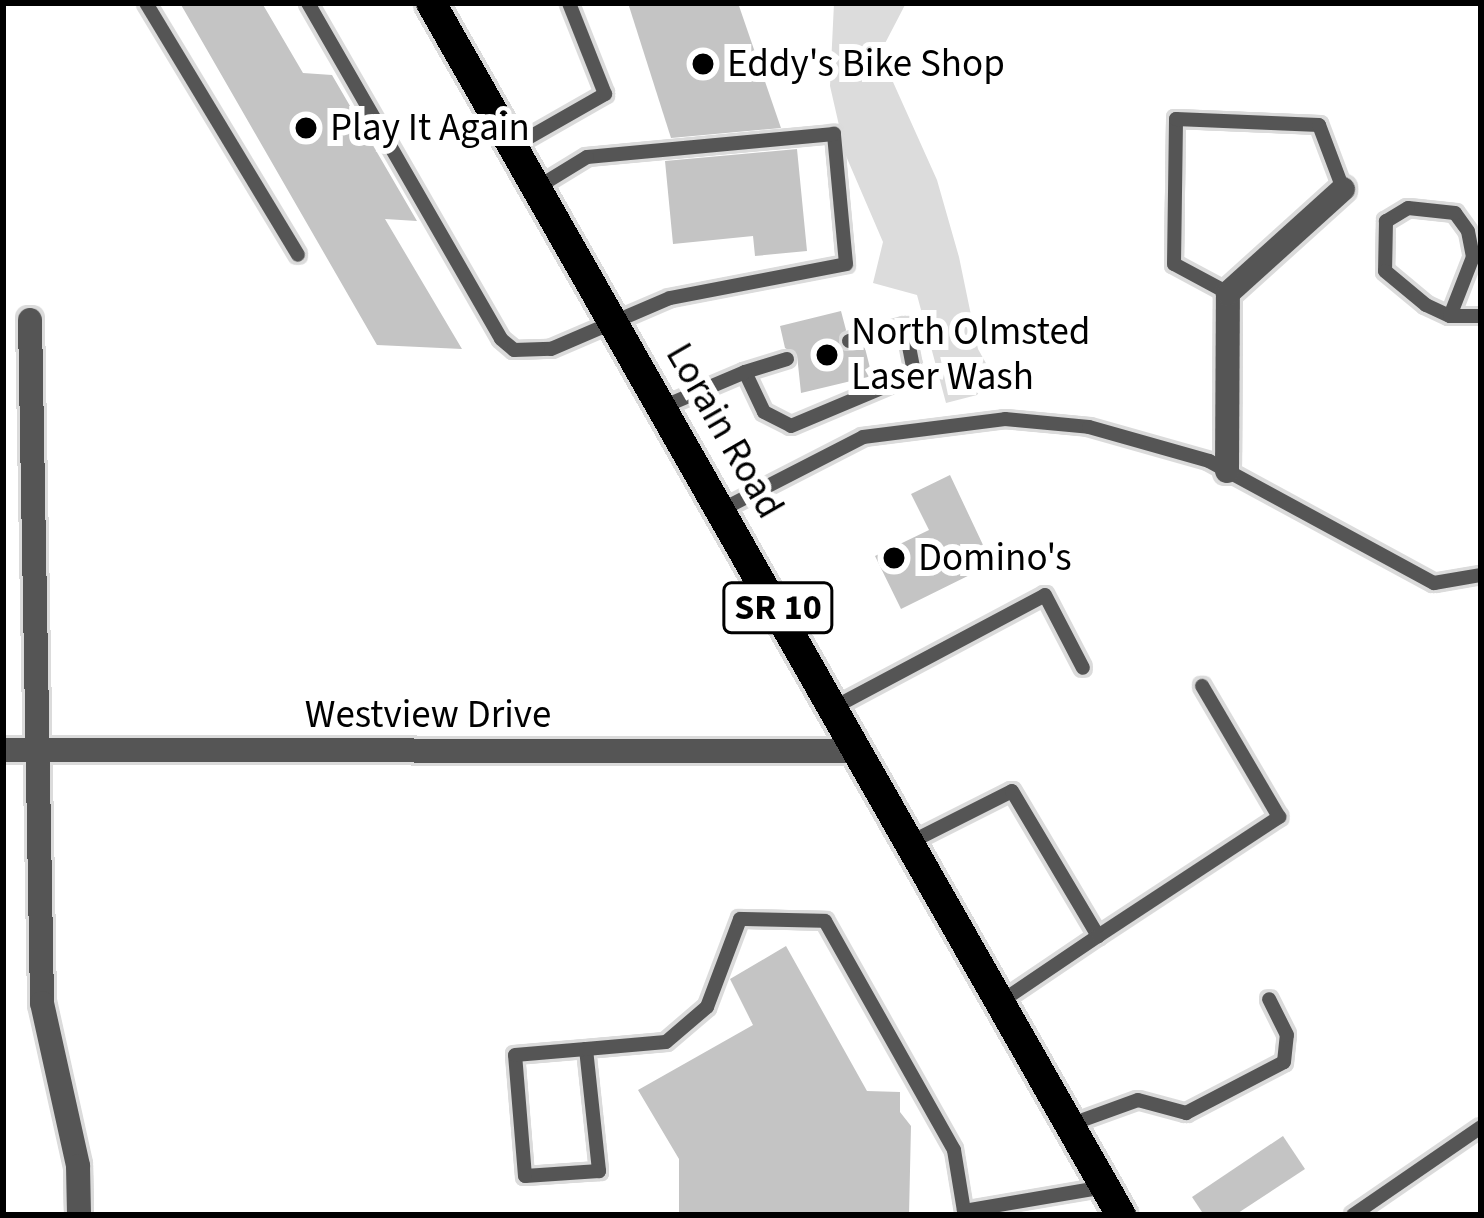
<!DOCTYPE html>
<style>
body{margin:0}
#map{position:relative;width:1484px;height:1218px;overflow:hidden;background:#fff;font-family:"Source Sans 3",sans-serif}
div>[style]{position:absolute}
.green>*{inset:0;background:#dcdcdc}
.building>*{inset:0;background:#c4c4c4}
.roads{filter:drop-shadow(3px 0 #dbdbdb) drop-shadow(-3px 0 #dbdbdb) drop-shadow(0 3px #dbdbdb) drop-shadow(0 -3px #dbdbdb)}
.service>*{height:14px;margin:-7px;padding:0 7px;transform-origin:7px;border-radius:7px;background:#555}
.minor>*{height:24px;margin:-12px;padding:0 12px;transform-origin:12px;border-radius:12px;background:#555}
.primary>*{height:30px;margin:-15px;padding:0 15px;transform-origin:15px;border-radius:15px;background:#000}
.dots>*{width:33px;height:33px;translate:-50% -50%;box-sizing:border-box;border:6px solid #fff;border-radius:50%}
span{translate:-50% -50%;white-space:nowrap;text-align:center;line-height:1.15;-webkit-text-stroke:12px #fff;paint-order:stroke}
.shield-label span{padding:3px 9px;background:#fff;border:3px solid;border-radius:9px;-webkit-text-stroke-width:0}
.shield-label{font-size:36px;color:#000;font-weight:700}
.poi-label{font-size:39px;color:#000}
.left{translate:0 -50%;text-align:left}
.street-label{font-size:39px;color:#000}
.frame{position:absolute;inset:0;border:6px solid #000;pointer-events:none}
</style>
<div id="map">
<div class="green">
<div style="clip-path:polygon(834px 3px,906px 3px,880px 53px,937px 180px,959px 257px,978px 349px,992px 374px,977px 395px,946px 403px,917px 295px,873px 283px,883px 242px,846px 156px,830px 86px)"></div>
</div>
<div class="building">
<div style="clip-path:polygon(180px 3px,262px 3px,303px 73px,332px 75px,417px 221px,385px 219px,462px 349px,377px 345px)"></div>
<div style="clip-path:polygon(628px 3px,738px 3px,781px 128px,671px 138px)"></div>
<div style="clip-path:polygon(797px 149px,807px 251px,755px 256px,753px 236px,673px 244px,665px 161px)"></div>
<div style="clip-path:polygon(841px 311px,846px 330px,839px 345px,865px 348px,872px 376px,801px 393px,797px 355px,785px 348px,780px 326px)"></div>
<div style="clip-path:polygon(950px 475px,992px 564px,901px 609px,875px 556px,929px 530px,911px 494px)"></div>
<div style="clip-path:polygon(786px 946px,867px 1091px,900px 1092px,900px 1112px,911px 1126px,909px 1215px,679px 1215px,679px 1159px,638px 1090px,753px 1025px,730px 979px)"></div>
<div style="clip-path:polygon(1283px 1136px,1305px 1169px,1235px 1215px,1204px 1215px,1192px 1197px)"></div>
</div>
<div class="roads">
<div class="service">
<div style="left:146px;top:3px;width:294px;rotate:58.9deg"></div>
<div style="left:308px;top:3px;width:387px;rotate:60.1deg"></div>
<div style="left:501px;top:339px;width:17px;rotate:40deg"></div>
<div style="left:514px;top:350px;width:37px;rotate:-2deg"></div>
<div style="left:551px;top:349px;width:129px;rotate:-23.2deg"></div>
<div style="left:670px;top:298px;width:179px;rotate:-10.9deg"></div>
<div style="left:846px;top:264px;width:131px;rotate:-95.3deg"></div>
<div style="left:834px;top:134px;width:248px;rotate:174.7deg"></div>
<div style="left:587px;top:157px;width:57px;rotate:148.5deg"></div>
<div style="left:514px;top:146px;width:105px;rotate:-29.7deg"></div>
<div style="left:605px;top:94px;width:98px;rotate:-111.6deg"></div>
<div style="left:1228px;top:293px;width:61px;rotate:-151.8deg"></div>
<div style="left:1174px;top:264px;width:145px;rotate:-89.2deg"></div>
<div style="left:1176px;top:119px;width:143px;rotate:2.4deg"></div>
<div style="left:1319px;top:125px;width:68px;rotate:69.4deg"></div>
<div style="left:1450px;top:316px;width:63px;rotate:-68.7deg"></div>
<div style="left:1473px;top:257px;width:26px;rotate:-101deg"></div>
<div style="left:1468px;top:231px;width:22px;rotate:-126deg"></div>
<div style="left:1455px;top:213px;width:47px;rotate:-173.9deg"></div>
<div style="left:1408px;top:208px;width:26px;rotate:149deg"></div>
<div style="left:1386px;top:221px;width:50px;rotate:91.1deg"></div>
<div style="left:1385px;top:271px;width:53px;rotate:39.7deg"></div>
<div style="left:1426px;top:305px;width:26px;rotate:25deg"></div>
<div style="left:1450px;top:316px;width:31px"></div>
<div style="left:787px;top:359px;width:44px;rotate:162.8deg"></div>
<div style="left:745px;top:372px;width:44px;rotate:64.6deg"></div>
<div style="left:764px;top:412px;width:30px;rotate:27deg"></div>
<div style="left:791px;top:426px;width:124px;rotate:-22.8deg"></div>
<div style="left:905px;top:378px;width:14px;rotate:-54deg"></div>
<div style="left:913px;top:367px;width:42px;rotate:-101deg"></div>
<div style="left:905px;top:326px;width:58px;rotate:165deg"></div>
<div style="left:665px;top:406px;width:87px;rotate:-23deg"></div>
<div style="left:725px;top:508px;width:155px;rotate:-27.2deg"></div>
<div style="left:863px;top:437px;width:143px;rotate:-7.2deg"></div>
<div style="left:1005px;top:419px;width:84px;rotate:5.4deg"></div>
<div style="left:1089px;top:427px;width:125px;rotate:15.8deg"></div>
<div style="left:1209px;top:461px;width:256px;rotate:28.5deg"></div>
<div style="left:1434px;top:583px;width:48px;rotate:-9.7deg"></div>
<div style="left:831px;top:709px;width:242px;rotate:-28deg"></div>
<div style="left:1045px;top:595px;width:82px;rotate:62.5deg"></div>
<div style="left:909px;top:843px;width:115px;rotate:-26.8deg"></div>
<div style="left:1012px;top:791px;width:169px;rotate:59.3deg"></div>
<div style="left:1098px;top:936px;width:120px;rotate:145.9deg"></div>
<div style="left:1098px;top:936px;width:217px;rotate:-33.3deg"></div>
<div style="left:1279px;top:817px;width:152px;rotate:-120.4deg"></div>
<div style="left:586px;top:1049px;width:123px;rotate:83.9deg"></div>
<div style="left:599px;top:1171px;width:74px;rotate:176.1deg"></div>
<div style="left:525px;top:1176px;width:121px;rotate:-94.7deg"></div>
<div style="left:515px;top:1055px;width:71px;rotate:-4.8deg"></div>
<div style="left:586px;top:1049px;width:80px;rotate:-5deg"></div>
<div style="left:666px;top:1042px;width:54px;rotate:-40.5deg"></div>
<div style="left:707px;top:1007px;width:94px;rotate:-69.4deg"></div>
<div style="left:740px;top:919px;width:85px;rotate:1.3deg"></div>
<div style="left:825px;top:921px;width:263px;rotate:60.6deg"></div>
<div style="left:954px;top:1150px;width:62px;rotate:80.7deg"></div>
<div style="left:964px;top:1211px;width:143px;rotate:-9.7deg"></div>
<div style="left:1069px;top:1125px;width:73px;rotate:-19.9deg"></div>
<div style="left:1138px;top:1100px;width:50px;rotate:15.2deg"></div>
<div style="left:1186px;top:1113px;width:110px;rotate:-27.5deg"></div>
<div style="left:1284px;top:1062px;width:27px;rotate:-84deg"></div>
<div style="left:1287px;top:1035px;width:40px;rotate:-116.6deg"></div>
<div style="left:1353px;top:1215px;width:155px;rotate:-34.5deg"></div>
</div>
<div class="minor">
<div style="left:30px;top:320px;width:683px;rotate:88.99deg"></div>
<div style="left:42px;top:1003px;width:167px;rotate:77.5deg"></div>
<div style="left:78px;top:1166px;width:49px;rotate:88.8deg"></div>
<div style="left:1227px;top:471px;width:178px;rotate:-89.7deg"></div>
<div style="left:1228px;top:293px;width:155px;rotate:-42.1deg"></div>
<div style="left:3px;top:750px;width:850px;rotate:0.07deg"></div>
</div>
<div class="primary">
<div style="left:431px;top:3px;width:1395px;rotate:60.35deg"></div>
</div>
</div>
<div class="dots">
<div style="left:703px;top:64px;background:#000"></div>
<div style="left:306px;top:128px;background:#000"></div>
<div style="left:827px;top:355px;background:#000"></div>
<div style="left:894px;top:558px;background:#000"></div>
</div>
<div class="shield-label">
<span style="left:778px;top:608px">SR 10</span>
</div>
<div class="poi-label">
<span class="left" style="left:727px;top:64px">Eddy's Bike Shop</span>
<span class="left" style="left:330px;top:128px">Play It Again</span>
<span class="left" style="left:851px;top:355px">North Olmsted<br>Laser Wash</span>
<span class="left" style="left:918px;top:558px">Domino's</span>
</div>
<div class="street-label">
<span style="left:724px;top:431px;rotate:60deg">Lorain Road</span>
<span style="left:428px;top:715px">Westview Drive</span>
</div>
<div class="frame"></div>
</div>
